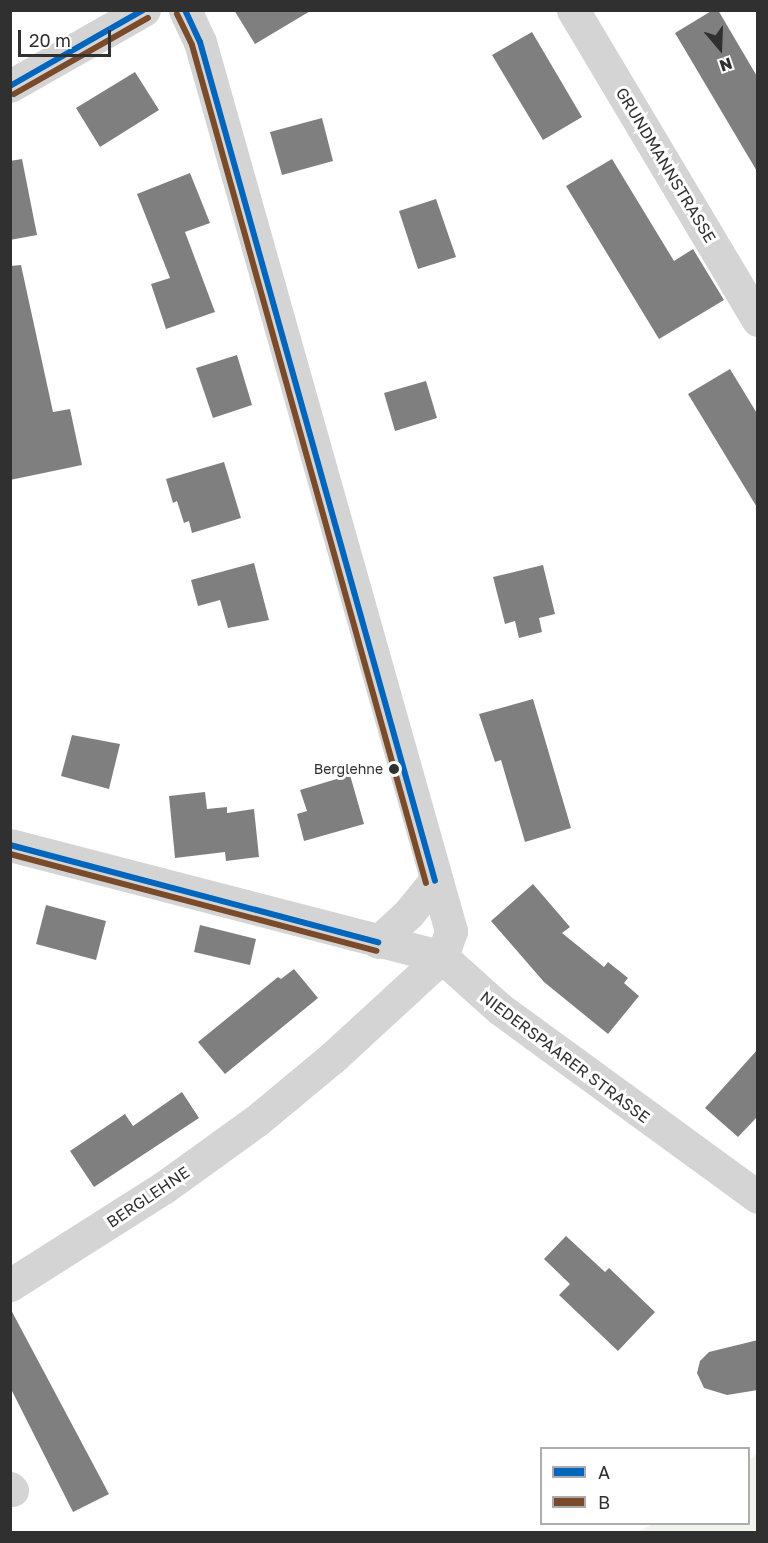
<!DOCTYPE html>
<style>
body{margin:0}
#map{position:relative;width:768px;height:1543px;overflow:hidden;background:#fff;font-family:"Golos Text",sans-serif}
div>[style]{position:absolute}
.green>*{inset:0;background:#f1f4ed}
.building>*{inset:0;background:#7f7f7f}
.street>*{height:33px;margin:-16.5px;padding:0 16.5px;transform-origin:16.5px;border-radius:16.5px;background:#d4d4d4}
.bus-1>*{height:6px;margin:-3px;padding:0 3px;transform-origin:3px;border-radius:3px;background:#0065bd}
.bus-2>*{height:6px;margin:-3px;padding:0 3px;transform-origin:3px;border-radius:3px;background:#7a4b2a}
.dots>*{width:16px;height:16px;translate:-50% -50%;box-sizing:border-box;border:3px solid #fff;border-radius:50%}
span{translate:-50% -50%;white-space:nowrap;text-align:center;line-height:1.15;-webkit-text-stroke:6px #fff;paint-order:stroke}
.bus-label{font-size:14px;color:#303030}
.right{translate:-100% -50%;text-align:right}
.street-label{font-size:16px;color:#303030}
.frame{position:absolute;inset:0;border:12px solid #303030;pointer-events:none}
.legend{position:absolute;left:540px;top:1447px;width:210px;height:78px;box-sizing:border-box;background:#fff;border:2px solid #acacac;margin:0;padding:8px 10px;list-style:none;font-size:18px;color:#303030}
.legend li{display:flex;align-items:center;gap:12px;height:30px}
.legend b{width:30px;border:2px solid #acacac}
.north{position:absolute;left:690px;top:18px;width:60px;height:60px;-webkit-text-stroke:4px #fff;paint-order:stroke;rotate:161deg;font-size:16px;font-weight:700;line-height:24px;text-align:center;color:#303030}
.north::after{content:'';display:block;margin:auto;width:21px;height:27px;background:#303030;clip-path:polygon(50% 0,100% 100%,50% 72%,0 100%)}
.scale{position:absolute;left:18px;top:30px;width:93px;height:27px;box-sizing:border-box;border:3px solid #303030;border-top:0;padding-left:8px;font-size:18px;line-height:21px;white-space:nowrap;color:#303030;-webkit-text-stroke:4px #fff;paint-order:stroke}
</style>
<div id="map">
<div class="green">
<div style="clip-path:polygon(757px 1453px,757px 1532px,638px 1532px,652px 1524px,748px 1524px,749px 1460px)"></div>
</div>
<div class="building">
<div style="clip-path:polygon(234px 10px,312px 10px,255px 44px)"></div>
<div style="clip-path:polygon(713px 10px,718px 10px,758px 78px,758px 173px,675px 33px)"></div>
<div style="clip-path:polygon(532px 32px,582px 117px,543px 140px,492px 55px)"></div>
<div style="clip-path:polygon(135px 72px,159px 110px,100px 147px,76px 108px)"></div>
<div style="clip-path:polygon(322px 118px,333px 161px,282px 175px,270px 132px)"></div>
<div style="clip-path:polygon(22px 159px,37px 235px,10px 240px,10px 161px)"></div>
<div style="clip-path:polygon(612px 159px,674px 261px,693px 249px,724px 300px,659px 339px,566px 186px)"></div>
<div style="clip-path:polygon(190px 173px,210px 223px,185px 232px,215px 312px,166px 329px,151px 284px,170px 278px,137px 194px)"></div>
<div style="clip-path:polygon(436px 199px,456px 257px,418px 269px,399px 211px)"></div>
<div style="clip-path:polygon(21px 265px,53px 412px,70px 409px,82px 465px,10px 480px,10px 266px)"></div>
<div style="clip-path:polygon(237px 355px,252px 405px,213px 418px,196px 368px)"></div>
<div style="clip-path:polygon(730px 369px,758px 415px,758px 509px,688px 394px)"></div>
<div style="clip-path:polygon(426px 381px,437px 418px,395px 431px,384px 393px)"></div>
<div style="clip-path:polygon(224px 462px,241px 518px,192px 533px,189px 521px,184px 523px,177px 501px,173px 503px,166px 479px)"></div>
<div style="clip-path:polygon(254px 563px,269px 620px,228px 628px,220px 600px,198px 606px,191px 580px)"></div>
<div style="clip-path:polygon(543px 565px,555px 614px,539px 618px,542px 632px,519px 638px,515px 621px,505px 624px,493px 577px)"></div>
<div style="clip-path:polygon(533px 699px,571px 828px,525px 842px,501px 760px,495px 762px,479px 714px)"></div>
<div style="clip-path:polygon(72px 735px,120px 744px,109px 789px,61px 776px)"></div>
<div style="clip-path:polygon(350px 775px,364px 824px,304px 841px,297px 814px,307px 811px,300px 790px)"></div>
<div style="clip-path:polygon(205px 792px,207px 809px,227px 807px,227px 813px,254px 809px,259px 857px,226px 861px,225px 852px,175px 858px,169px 796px)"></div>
<div style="clip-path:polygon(533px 884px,570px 927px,562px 933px,604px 967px,608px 962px,628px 978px,624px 983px,639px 996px,608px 1034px,544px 982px,491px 921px)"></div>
<div style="clip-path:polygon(46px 905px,106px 921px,96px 960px,36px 944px)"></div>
<div style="clip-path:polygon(200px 925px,256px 939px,250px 965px,194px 952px)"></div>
<div style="clip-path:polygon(294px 969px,318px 998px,225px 1074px,198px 1042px,278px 977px,281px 979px)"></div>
<div style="clip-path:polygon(758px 1049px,758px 1116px,738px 1137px,705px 1108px)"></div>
<div style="clip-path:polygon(182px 1092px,199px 1118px,94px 1187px,70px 1151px,125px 1114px,133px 1126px)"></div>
<div style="clip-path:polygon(566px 1236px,605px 1272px,609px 1268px,655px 1312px,618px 1351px,559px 1295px,570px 1284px,544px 1259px)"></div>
<div style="clip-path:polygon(10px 1308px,109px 1494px,73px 1512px,10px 1387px)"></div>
<div style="clip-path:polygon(758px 1340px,758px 1390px,727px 1395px,704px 1388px,697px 1373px,700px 1361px,709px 1352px)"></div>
</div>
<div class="street">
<div style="left:185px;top:10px;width:35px;rotate:65deg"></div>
<div style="left:200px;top:42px;width:924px;rotate:74.23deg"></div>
<div style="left:451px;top:931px;width:28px;rotate:109deg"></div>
<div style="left:573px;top:10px;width:361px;rotate:59.2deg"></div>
<div style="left:10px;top:86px;width:154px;rotate:-29.6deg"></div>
<div style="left:10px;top:845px;width:446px;rotate:14.5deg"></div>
<div style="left:378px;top:942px;width:42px;rotate:-43.1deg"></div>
<div style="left:409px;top:913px;width:41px;rotate:-50.9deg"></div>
<div style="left:442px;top:957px;width:78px;rotate:41.9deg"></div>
<div style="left:500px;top:1009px;width:319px;rotate:36.1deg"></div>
<div style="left:10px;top:1285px;width:181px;rotate:-32.4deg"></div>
<div style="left:163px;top:1188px;width:115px;rotate:-35.8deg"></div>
<div style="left:256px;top:1121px;width:99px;rotate:-39.7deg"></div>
<div style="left:332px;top:1058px;width:149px;rotate:-42.6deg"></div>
<div style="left:10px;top:1488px;width:3px;rotate:45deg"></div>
</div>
<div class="bus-1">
<div style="left:185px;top:10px;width:35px;rotate:65deg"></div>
<div style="left:200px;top:42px;width:871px;rotate:74.35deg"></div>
<div style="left:10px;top:86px;width:153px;rotate:-29.7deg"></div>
<div style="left:10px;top:845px;width:381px;rotate:14.8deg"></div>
</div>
<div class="bus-2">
<div style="left:177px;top:14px;width:34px;rotate:64deg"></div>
<div style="left:192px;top:45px;width:870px;rotate:74.4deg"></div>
<div style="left:14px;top:94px;width:154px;rotate:-29.6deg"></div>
<div style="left:10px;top:854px;width:379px;rotate:14.8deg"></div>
</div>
<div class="dots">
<div style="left:394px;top:769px;background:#303030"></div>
</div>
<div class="bus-label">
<span class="right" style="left:383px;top:769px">Berglehne</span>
</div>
<div class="street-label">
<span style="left:666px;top:165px;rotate:59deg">GRUNDMANNSTRASSE</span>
<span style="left:565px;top:1057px;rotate:37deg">NIEDERSPAARER STRASSE</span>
<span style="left:148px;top:1197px;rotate:-34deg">BERGLEHNE</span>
</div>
<div class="frame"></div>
<ul class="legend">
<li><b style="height:8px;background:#0065bd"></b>A</li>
<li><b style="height:8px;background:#7a4b2a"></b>B</li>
</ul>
<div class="north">N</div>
<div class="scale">20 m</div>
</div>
